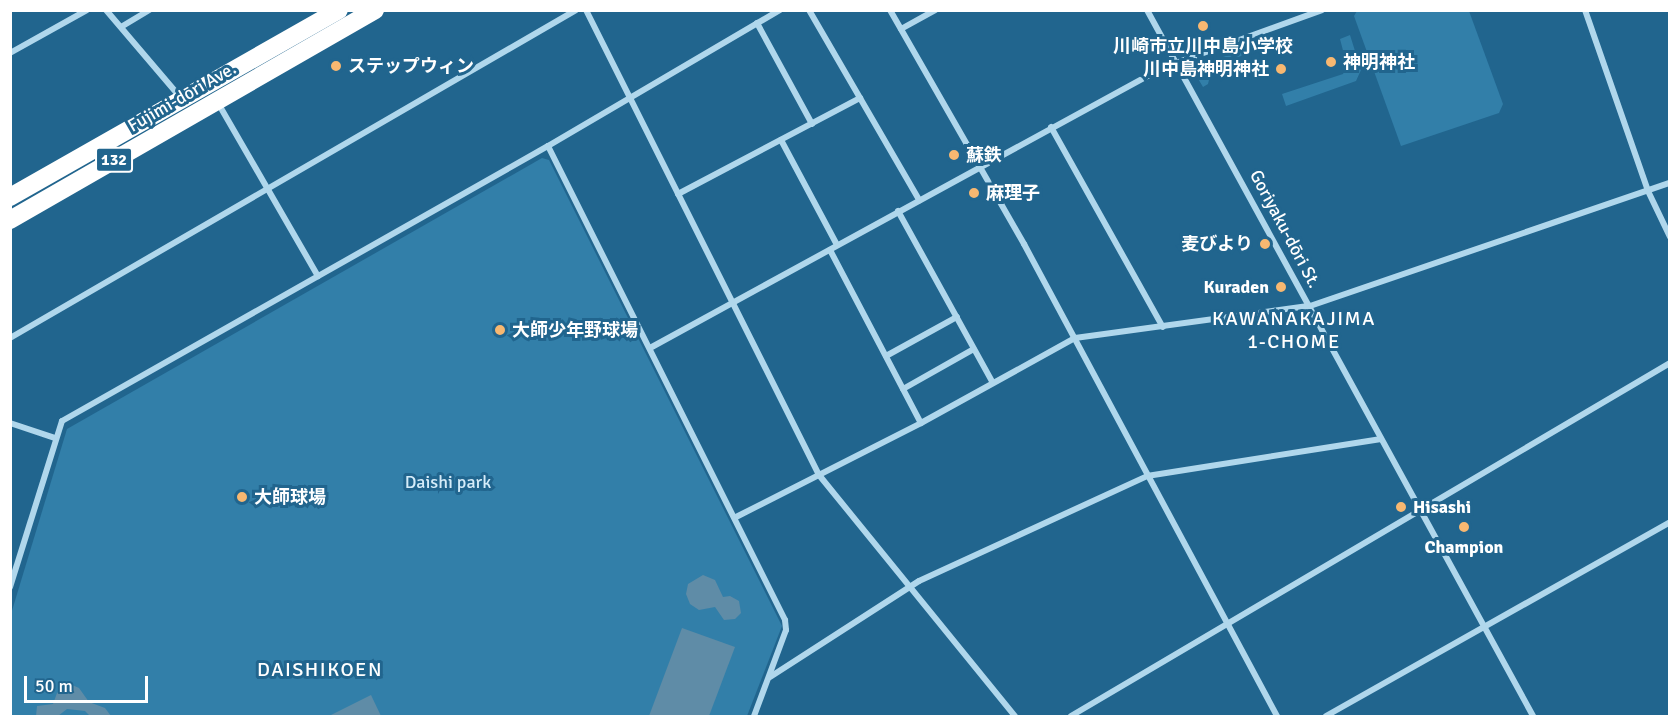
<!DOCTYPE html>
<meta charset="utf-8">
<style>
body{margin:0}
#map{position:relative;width:1680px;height:727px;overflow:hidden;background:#21658e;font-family:Signika,"Noto Sans JP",sans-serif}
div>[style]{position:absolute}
.green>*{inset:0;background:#327fa9}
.water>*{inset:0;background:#5f8ca7}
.street>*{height:6px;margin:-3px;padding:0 3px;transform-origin:3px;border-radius:3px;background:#b0d7ec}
.highway>*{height:18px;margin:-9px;padding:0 9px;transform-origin:9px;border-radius:9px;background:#fff}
.dots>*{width:16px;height:16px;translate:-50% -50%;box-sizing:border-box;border:3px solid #21658e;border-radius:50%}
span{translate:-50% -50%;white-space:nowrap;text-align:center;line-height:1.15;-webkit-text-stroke:6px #21658e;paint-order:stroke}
.shield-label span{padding:2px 4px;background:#21658e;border:2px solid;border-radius:4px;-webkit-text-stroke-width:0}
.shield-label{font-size:16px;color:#fff;font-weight:700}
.poi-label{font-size:18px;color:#fff;font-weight:700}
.left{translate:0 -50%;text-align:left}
.right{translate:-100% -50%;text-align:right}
.street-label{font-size:18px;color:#fff}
.park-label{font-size:18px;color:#d5ecf9}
.neighbourhood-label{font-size:20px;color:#fff;letter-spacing:1.5px}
.frame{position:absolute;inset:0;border:12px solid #fff;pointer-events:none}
.scale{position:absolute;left:24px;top:676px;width:124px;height:27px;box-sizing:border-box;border:3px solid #fff;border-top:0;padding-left:8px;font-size:18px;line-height:21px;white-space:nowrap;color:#fff;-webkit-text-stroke:4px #21658e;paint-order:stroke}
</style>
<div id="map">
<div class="green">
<div style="clip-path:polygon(1357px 11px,1469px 11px,1503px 104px,1499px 113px,1401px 146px,1354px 16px)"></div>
<div style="clip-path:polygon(1350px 35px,1361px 70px,1356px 81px,1286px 106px,1282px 94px,1343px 74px,1347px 66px,1340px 39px)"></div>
<div style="clip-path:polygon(1269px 41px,1270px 45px,1212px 67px,1208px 84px,1203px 87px,1194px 72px,1197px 66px)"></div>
<div style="clip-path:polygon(542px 158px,549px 160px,782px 626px,747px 716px,11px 716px,11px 614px,67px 429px)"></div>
</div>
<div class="water">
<div style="clip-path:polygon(703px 575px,715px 580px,723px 597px,730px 596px,739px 601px,741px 613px,735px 619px,724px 620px,715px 607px,699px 610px,690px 604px,686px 594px,688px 584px)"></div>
<div style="clip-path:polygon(682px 628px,735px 647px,709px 716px,649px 716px)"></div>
<div style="clip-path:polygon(70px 684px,79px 688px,89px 702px,105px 708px,111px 716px,90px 716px,85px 711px,67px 709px,58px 716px,36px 716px,37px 706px,53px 704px,57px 693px)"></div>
<div style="clip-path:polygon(371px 695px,381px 716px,329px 716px)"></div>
</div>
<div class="street">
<div style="left:106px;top:10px;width:114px;rotate:49.6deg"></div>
<div style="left:586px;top:10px;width:520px;rotate:63.39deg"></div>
<div style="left:819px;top:475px;width:311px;rotate:50.9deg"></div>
<div style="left:809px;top:10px;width:220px;rotate:59.9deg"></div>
<div style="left:890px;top:10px;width:270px;rotate:60.2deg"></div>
<div style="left:1024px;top:244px;width:536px;rotate:61.81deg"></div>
<div style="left:1147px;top:10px;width:805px;rotate:61.33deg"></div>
<div style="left:1585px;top:10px;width:192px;rotate:70.8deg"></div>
<div style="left:1648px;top:191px;width:51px;rotate:64.4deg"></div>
<div style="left:757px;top:23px;width:115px;rotate:61.4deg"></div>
<div style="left:121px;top:27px;width:33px;rotate:-31deg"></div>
<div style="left:901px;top:29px;width:39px;rotate:-29deg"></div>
<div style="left:10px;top:53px;width:88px;rotate:-29.2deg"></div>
<div style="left:218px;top:103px;width:200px;rotate:60deg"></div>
<div style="left:1051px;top:127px;width:229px;rotate:60.8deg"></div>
<div style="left:781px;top:140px;width:119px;rotate:61.9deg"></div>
<div style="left:548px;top:146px;width:269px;rotate:-30.4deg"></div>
<div style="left:678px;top:194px;width:206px;rotate:-27.8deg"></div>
<div style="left:898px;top:211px;width:196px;rotate:61.1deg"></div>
<div style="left:830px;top:250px;width:195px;rotate:62.3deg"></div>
<div style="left:10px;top:338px;width:654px;rotate:-30.09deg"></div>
<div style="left:650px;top:348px;width:584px;rotate:-28.67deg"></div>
<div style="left:1162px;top:68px;width:170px;rotate:-19.9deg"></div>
<div style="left:886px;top:356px;width:81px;rotate:-28.8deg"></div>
<div style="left:903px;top:389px;width:81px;rotate:-29.4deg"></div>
<div style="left:10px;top:423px;width:47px;rotate:18.4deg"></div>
<div style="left:736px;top:517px;width:208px;rotate:-26.9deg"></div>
<div style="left:921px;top:423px;width:176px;rotate:-28.9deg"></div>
<div style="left:1075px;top:338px;width:237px;rotate:-7.8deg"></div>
<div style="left:1310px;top:306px;width:380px;rotate:-18.9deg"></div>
<div style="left:10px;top:587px;width:174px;rotate:-72.6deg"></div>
<div style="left:62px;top:421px;width:558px;rotate:-29.5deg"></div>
<div style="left:548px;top:146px;width:530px;rotate:63.43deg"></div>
<div style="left:785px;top:620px;width:10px;rotate:84deg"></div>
<div style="left:786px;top:630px;width:92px;rotate:110.4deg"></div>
<div style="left:770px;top:677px;width:177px;rotate:-32.8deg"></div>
<div style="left:919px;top:581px;width:251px;rotate:-24.7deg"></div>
<div style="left:1147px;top:476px;width:237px;rotate:-9deg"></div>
<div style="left:1071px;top:716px;width:695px;rotate:-30.51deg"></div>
<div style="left:1326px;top:716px;width:395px;rotate:-29.4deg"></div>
</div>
<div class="highway">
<div style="left:10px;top:197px;width:378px;rotate:-29.6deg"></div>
<div style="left:10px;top:220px;width:421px;rotate:-29.9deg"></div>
</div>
<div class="dots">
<div style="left:1203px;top:26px;background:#f8b871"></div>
<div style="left:1331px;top:62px;background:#f8b871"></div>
<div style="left:336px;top:66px;background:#f8b871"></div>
<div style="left:1281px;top:69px;background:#f8b871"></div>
<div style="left:954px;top:155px;background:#f8b871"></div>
<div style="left:974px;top:193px;background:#f8b871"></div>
<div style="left:1265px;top:244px;background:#f8b871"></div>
<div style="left:1281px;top:287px;background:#f8b871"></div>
<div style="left:500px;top:330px;background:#f8b871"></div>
<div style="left:242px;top:497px;background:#f8b871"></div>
<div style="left:1401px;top:507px;background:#f8b871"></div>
<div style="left:1464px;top:527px;background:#f8b871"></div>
</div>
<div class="shield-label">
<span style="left:114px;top:160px">132</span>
</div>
<div class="poi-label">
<span style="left:1203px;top:46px">川崎市立川中島小学校</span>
<span class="left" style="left:1343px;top:62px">神明神社</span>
<span class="left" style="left:348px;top:66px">ステップウィン</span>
<span class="right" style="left:1269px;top:69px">川中島神明神社</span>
<span class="left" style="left:966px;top:155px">蘇鉄</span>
<span class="left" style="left:986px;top:193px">麻理子</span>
<span class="right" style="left:1253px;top:244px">麦びより</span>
<span class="right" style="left:1269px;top:287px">Kuraden</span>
<span class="left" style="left:512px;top:330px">大師少年野球場</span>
<span class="left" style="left:254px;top:497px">大師球場</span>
<span class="left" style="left:1413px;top:507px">Hisashi</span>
<span style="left:1464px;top:547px">Champion</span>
</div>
<div class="street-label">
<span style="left:182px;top:97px;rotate:-30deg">Fujimi-dōri Ave.</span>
<span style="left:1285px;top:229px;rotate:62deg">Goriyaku-dōri St.</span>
</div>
<div class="park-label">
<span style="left:448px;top:482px">Daishi park</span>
</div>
<div class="neighbourhood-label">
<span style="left:1294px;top:330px">KAWANAKAJIMA<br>1-CHOME</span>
<span style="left:320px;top:669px">DAISHIKOEN</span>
</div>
<div class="frame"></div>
<div class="scale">50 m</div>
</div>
